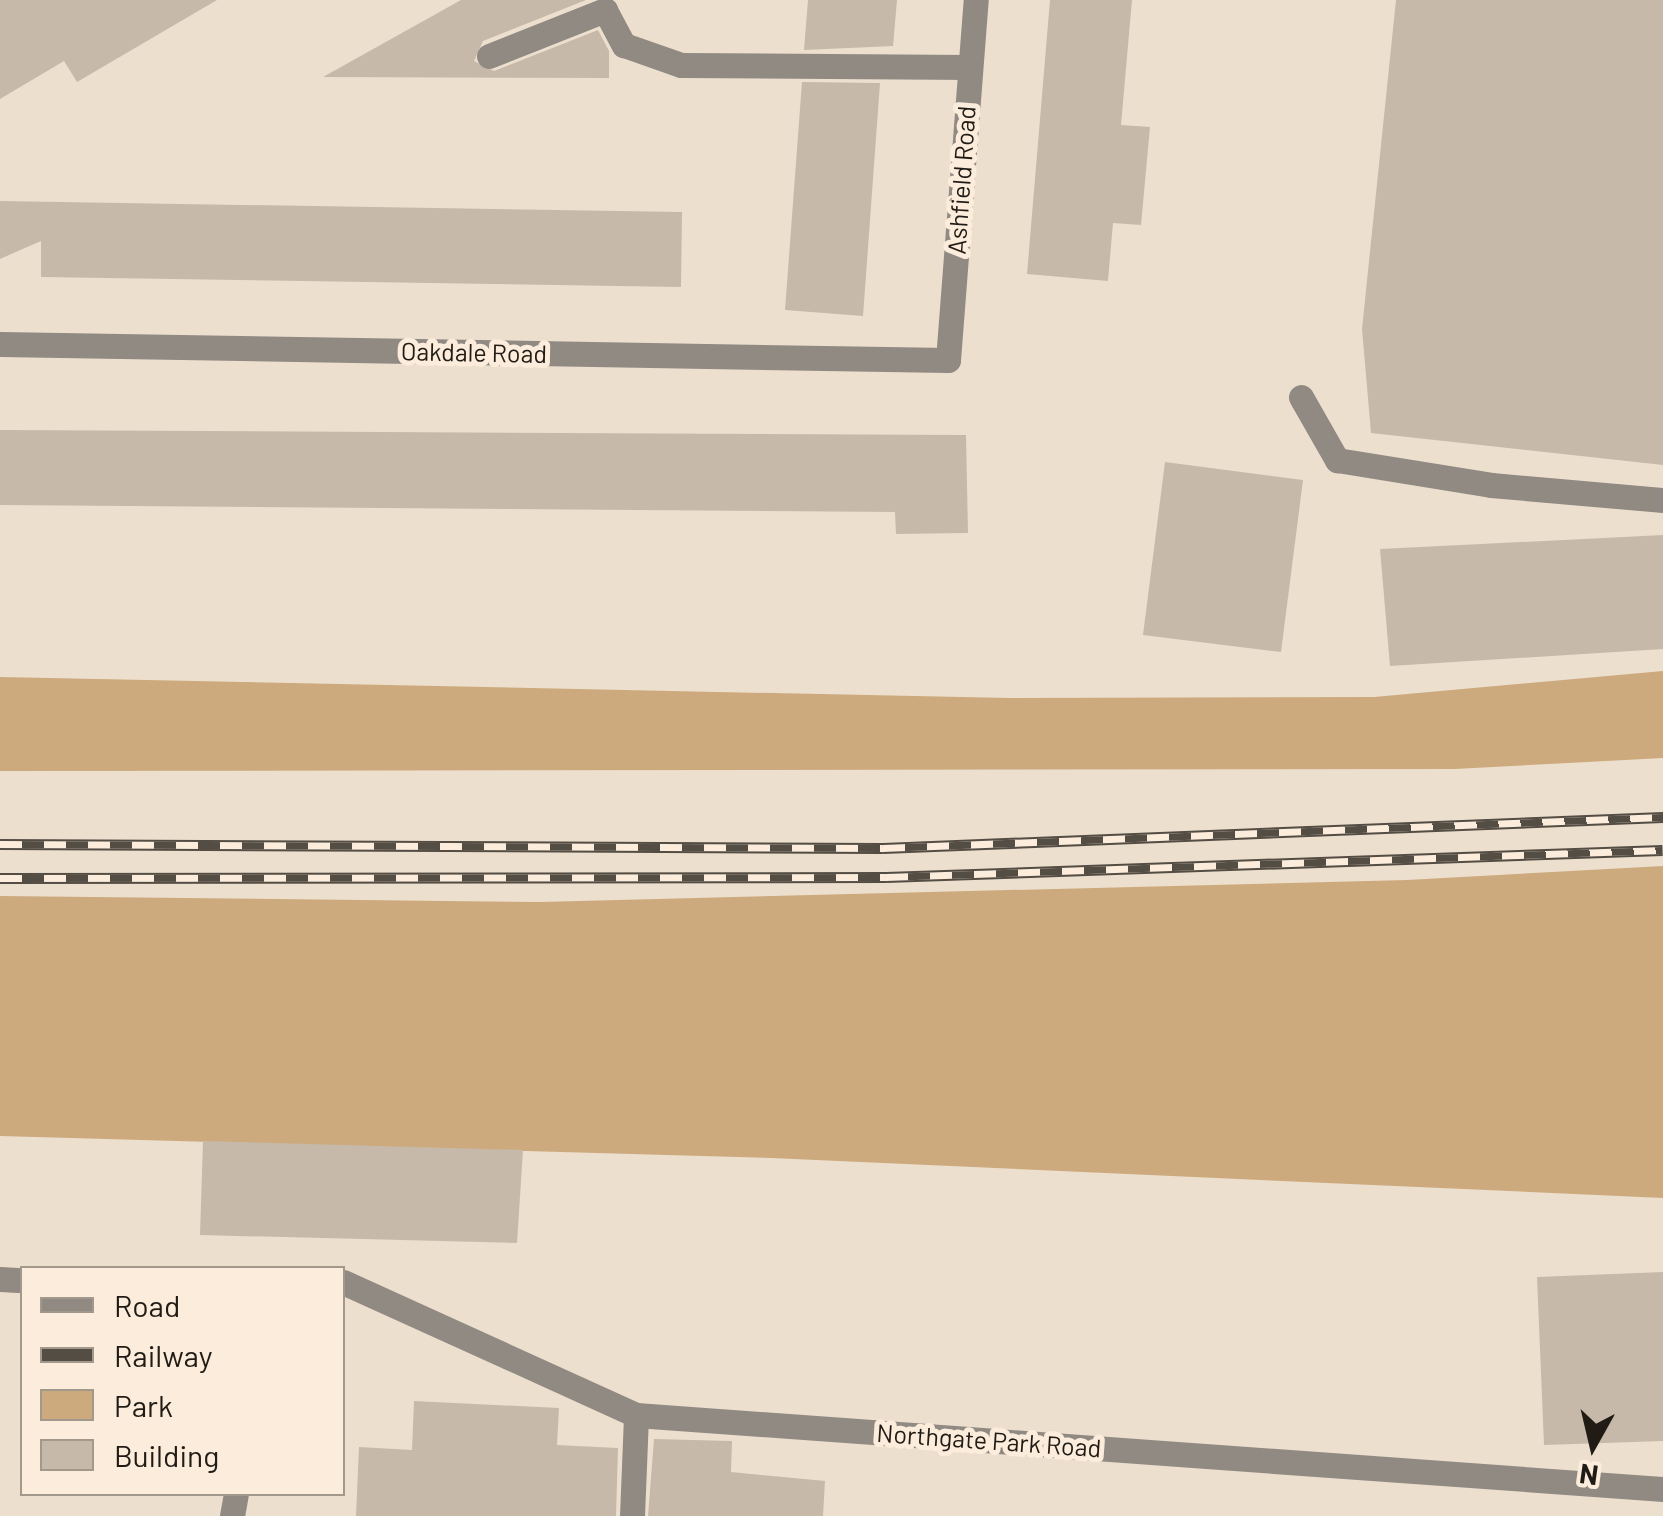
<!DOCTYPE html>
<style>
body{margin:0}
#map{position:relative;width:1663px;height:1516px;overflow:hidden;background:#eddfce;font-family:Barlow,sans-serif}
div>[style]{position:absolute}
.green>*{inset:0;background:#cdaa7e}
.building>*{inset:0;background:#c7b9a9}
.minor>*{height:25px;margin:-12.5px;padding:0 12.5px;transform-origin:12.5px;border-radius:12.5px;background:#908a83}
.rail>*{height:11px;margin-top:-5.5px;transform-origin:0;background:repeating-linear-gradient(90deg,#fbecdb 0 22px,#544d44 0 44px);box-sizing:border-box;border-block:2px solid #544d44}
span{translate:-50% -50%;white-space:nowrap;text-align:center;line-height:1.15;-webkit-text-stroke:10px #fbecdb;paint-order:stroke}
.street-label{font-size:25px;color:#201b15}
.legend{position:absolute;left:20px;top:1266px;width:325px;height:230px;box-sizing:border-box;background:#fbecdb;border:2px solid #a3988c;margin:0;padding:12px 18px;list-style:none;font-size:30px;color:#201b15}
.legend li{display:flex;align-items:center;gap:20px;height:50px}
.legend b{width:50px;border:2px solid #a3988c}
.north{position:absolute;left:1543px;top:1396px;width:100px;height:100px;-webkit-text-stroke:8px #fbecdb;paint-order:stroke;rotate:188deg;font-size:28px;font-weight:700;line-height:40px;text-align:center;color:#201b15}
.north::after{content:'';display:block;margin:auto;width:35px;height:45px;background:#201b15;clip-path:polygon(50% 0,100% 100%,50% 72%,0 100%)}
</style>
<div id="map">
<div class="green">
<div style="clip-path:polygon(1663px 671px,1663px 758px,1455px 769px,0 771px,0 677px,1009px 698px,1374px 697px)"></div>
<div style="clip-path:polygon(1663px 866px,1663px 1198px,771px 1158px,0 1136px,0 896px,540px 902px,1407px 880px)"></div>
</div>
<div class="building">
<div style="clip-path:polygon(0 0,217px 0,77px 82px,64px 61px,0 99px)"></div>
<div style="clip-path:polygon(461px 0,586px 0,483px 41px,474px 61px,494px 71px,598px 30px,609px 51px,609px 78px,323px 77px)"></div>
<div style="clip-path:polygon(808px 0,897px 0,893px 46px,804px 50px)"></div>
<div style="clip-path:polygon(1050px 0,1132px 0,1121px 125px,1150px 127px,1141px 225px,1113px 223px,1108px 281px,1027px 274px)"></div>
<div style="clip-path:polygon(1396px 0,1663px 0,1663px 465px,1371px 433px,1362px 329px)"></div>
<div style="clip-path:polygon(802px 82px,880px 83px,863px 316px,785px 310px)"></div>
<div style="clip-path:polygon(0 201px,682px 212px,681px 287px,41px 277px,41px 241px,0 259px)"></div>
<div style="clip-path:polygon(0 430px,966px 435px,968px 533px,896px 534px,895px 512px,0 505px)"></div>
<div style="clip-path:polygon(1165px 462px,1303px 480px,1281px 652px,1143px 635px)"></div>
<div style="clip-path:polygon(1663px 535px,1663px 649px,1390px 666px,1380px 549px)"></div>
<div style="clip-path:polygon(203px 1141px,523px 1150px,517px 1243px,200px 1235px)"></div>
<div style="clip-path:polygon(1663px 1272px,1663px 1441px,1544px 1445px,1537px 1277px)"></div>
<div style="clip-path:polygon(414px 1401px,559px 1408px,557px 1445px,618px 1448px,616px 1516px,356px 1516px,359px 1447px,412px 1450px)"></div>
<div style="clip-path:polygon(654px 1439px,732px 1441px,731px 1472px,825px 1481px,823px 1516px,648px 1516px)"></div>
</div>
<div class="minor">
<div style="left:489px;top:56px;width:125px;rotate:-21.6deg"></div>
<div style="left:605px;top:10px;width:40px;rotate:62deg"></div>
<div style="left:624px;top:45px;width:60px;rotate:19.3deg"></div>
<div style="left:681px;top:65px;width:289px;rotate:0.4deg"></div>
<div style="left:0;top:344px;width:948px;rotate:0.97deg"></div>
<div style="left:948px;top:360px;width:361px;rotate:-85.6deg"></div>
<div style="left:1301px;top:397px;width:73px;rotate:60.3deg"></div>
<div style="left:1337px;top:460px;width:156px;rotate:9.2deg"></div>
<div style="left:1491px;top:485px;width:173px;rotate:5deg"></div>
<div style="left:0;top:1279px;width:22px;rotate:3deg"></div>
<div style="left:343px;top:1282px;width:322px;rotate:24.4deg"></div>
<div style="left:636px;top:1415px;width:1030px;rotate:4.12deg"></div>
<div style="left:232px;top:1516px;width:22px;rotate:-80deg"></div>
<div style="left:632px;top:1516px;width:101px;rotate:-87.7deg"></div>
</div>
<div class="rail">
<div style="left:0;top:844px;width:883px;rotate:0.26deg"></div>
<div style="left:883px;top:848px;width:781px;rotate:-2.28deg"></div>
<div style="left:0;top:878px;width:886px;rotate:-0.06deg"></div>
<div style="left:886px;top:877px;width:777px;rotate:-1.99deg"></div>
</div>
<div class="street-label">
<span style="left:961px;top:180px;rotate:-86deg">Ashfield Road</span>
<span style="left:474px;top:352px;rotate:1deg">Oakdale Road</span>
<span style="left:989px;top:1440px;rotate:4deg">Northgate Park Road</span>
</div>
<ul class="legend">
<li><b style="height:12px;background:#908a83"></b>Road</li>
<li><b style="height:12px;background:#544d44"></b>Railway</li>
<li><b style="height:28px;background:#cdaa7e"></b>Park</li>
<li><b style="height:28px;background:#c7b9a9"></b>Building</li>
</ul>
<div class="north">N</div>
</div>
